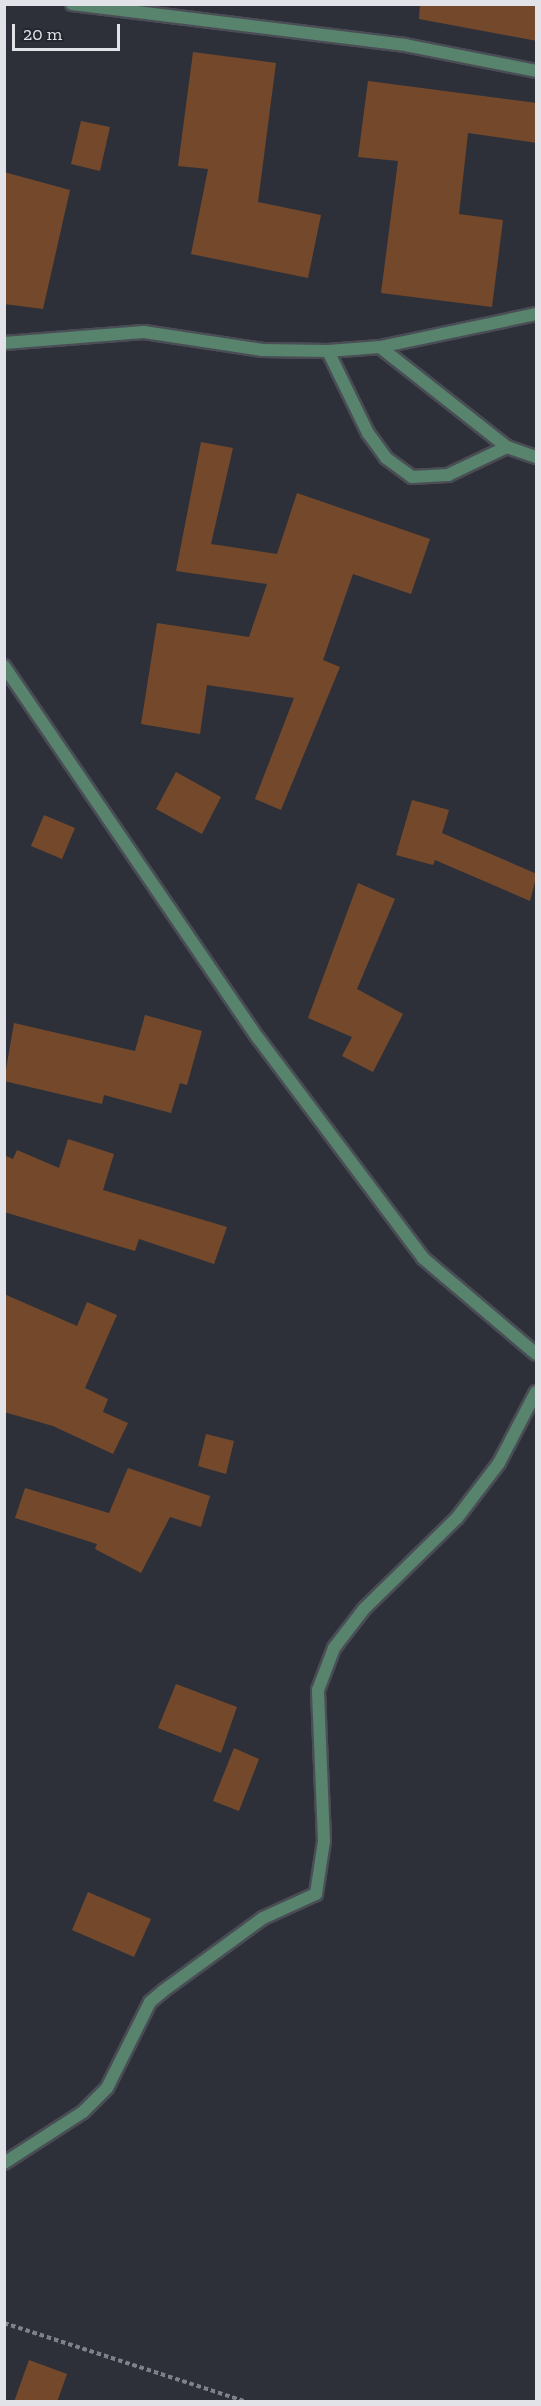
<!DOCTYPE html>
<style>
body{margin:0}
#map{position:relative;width:541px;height:2406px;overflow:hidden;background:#2d3039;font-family:"Zilla Slab",serif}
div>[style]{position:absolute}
.building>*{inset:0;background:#74492b}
.path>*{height:4px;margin-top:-2px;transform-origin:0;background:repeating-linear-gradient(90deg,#7e8188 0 4.5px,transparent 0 7.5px)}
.roads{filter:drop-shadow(2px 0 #4a4d55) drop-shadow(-2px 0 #4a4d55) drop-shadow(0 2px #4a4d55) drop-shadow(0 -2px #4a4d55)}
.minor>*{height:12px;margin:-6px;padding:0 6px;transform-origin:6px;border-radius:6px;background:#58836d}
span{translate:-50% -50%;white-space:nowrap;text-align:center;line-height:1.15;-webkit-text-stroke:6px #24262f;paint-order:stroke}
.frame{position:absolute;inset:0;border:6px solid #e1e3e8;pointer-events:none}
.scale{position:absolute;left:12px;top:24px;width:108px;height:27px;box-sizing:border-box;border:3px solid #e1e3e8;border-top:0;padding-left:8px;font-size:18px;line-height:21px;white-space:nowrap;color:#e1e3e8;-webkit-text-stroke:4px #24262f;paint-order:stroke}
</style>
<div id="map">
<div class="building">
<div style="clip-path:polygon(420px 4px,537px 4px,537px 41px,419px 19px)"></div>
<div style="clip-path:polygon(193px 52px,276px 63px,258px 202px,321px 215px,308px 278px,191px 254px,208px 169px,178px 166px)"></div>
<div style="clip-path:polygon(368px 81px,537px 103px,537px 143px,468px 133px,459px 214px,503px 220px,492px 307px,381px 293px,398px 161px,358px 157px)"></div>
<div style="clip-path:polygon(81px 121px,110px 127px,100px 171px,71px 164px)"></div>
<div style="clip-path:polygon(4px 172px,70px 190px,43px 309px,4px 304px)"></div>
<div style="clip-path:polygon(201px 442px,233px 448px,211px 544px,277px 554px,297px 493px,430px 539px,411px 594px,353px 574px,323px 660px,340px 667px,281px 810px,255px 799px,294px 698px,207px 685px,200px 734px,141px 724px,157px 623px,249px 637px,267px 584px,176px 571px)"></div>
<div style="clip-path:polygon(176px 772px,221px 797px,202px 834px,156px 809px)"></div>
<div style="clip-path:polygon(412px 800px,449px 810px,442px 833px,537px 874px,530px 901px,435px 860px,433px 865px,396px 855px)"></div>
<div style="clip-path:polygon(44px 815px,75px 828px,62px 859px,31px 846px)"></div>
<div style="clip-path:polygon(358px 883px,395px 899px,357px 989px,403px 1014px,373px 1072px,342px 1056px,352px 1037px,308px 1018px)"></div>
<div style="clip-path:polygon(145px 1015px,202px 1031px,187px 1085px,180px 1083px,171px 1113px,104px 1095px,102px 1104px,4px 1081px,14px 1023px,135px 1051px)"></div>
<div style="clip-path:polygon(68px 1139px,114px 1154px,103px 1190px,227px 1227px,214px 1264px,139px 1239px,135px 1251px,4px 1212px,4px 1155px,13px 1159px,17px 1150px,59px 1168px)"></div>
<div style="clip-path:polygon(4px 1294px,77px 1326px,87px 1302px,117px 1315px,85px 1388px,108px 1399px,103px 1412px,128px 1423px,113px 1454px,53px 1426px,4px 1412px)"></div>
<div style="clip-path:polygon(206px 1434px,234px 1441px,226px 1474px,198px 1466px)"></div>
<div style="clip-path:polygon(128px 1468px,210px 1496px,201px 1527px,170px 1517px,141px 1573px,95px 1549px,97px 1544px,15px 1518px,25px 1488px,109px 1513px)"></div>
<div style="clip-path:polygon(176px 1684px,237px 1707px,221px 1753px,158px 1728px)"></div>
<div style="clip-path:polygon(234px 1748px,259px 1759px,239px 1811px,213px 1801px)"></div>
<div style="clip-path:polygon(88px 1892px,151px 1919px,134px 1957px,72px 1930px)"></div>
<div style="clip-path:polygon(29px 2360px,67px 2374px,57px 2402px,14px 2402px)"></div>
</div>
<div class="path">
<div style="left:4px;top:2323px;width:256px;rotate:18deg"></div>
</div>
<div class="roads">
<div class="minor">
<div style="left:72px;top:4px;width:336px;rotate:7deg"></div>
<div style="left:405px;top:45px;width:134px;rotate:11.2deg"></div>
<div style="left:4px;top:343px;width:140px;rotate:-4.5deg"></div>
<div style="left:144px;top:332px;width:120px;rotate:8.6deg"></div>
<div style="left:263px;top:350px;width:65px;rotate:0.9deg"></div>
<div style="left:328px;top:351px;width:52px;rotate:-4.4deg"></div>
<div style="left:380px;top:347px;width:159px;rotate:-11.9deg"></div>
<div style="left:380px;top:347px;width:162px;rotate:38.2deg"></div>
<div style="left:507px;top:447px;width:31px;rotate:19deg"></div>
<div style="left:328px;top:351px;width:91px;rotate:64deg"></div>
<div style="left:368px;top:433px;width:31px;rotate:54deg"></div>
<div style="left:386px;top:458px;width:32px;rotate:36deg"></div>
<div style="left:412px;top:477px;width:36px;rotate:-3deg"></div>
<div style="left:448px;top:475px;width:65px;rotate:-25.4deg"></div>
<div style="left:4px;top:666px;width:450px;rotate:55.7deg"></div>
<div style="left:258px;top:1038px;width:275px;rotate:53.1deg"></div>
<div style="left:423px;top:1258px;width:148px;rotate:40.3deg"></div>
<div style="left:4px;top:2163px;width:94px;rotate:-32.8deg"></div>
<div style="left:83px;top:2112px;width:34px;rotate:-45deg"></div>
<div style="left:107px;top:2088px;width:96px;rotate:-63.4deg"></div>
<div style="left:150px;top:2002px;width:17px;rotate:-40deg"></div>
<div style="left:163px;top:1991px;width:124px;rotate:-36.1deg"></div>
<div style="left:263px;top:1918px;width:58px;rotate:-24.4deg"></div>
<div style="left:316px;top:1894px;width:54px;rotate:-81.4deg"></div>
<div style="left:324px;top:1841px;width:151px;rotate:-92.3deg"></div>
<div style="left:318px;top:1690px;width:45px;rotate:-69.1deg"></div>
<div style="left:334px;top:1648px;width:49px;rotate:-52.4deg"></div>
<div style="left:364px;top:1609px;width:130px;rotate:-44.4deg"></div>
<div style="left:457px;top:1518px;width:69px;rotate:-52.6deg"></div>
<div style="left:499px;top:1463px;width:80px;rotate:-62.5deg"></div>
</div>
</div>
<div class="frame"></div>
<div class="scale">20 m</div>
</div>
